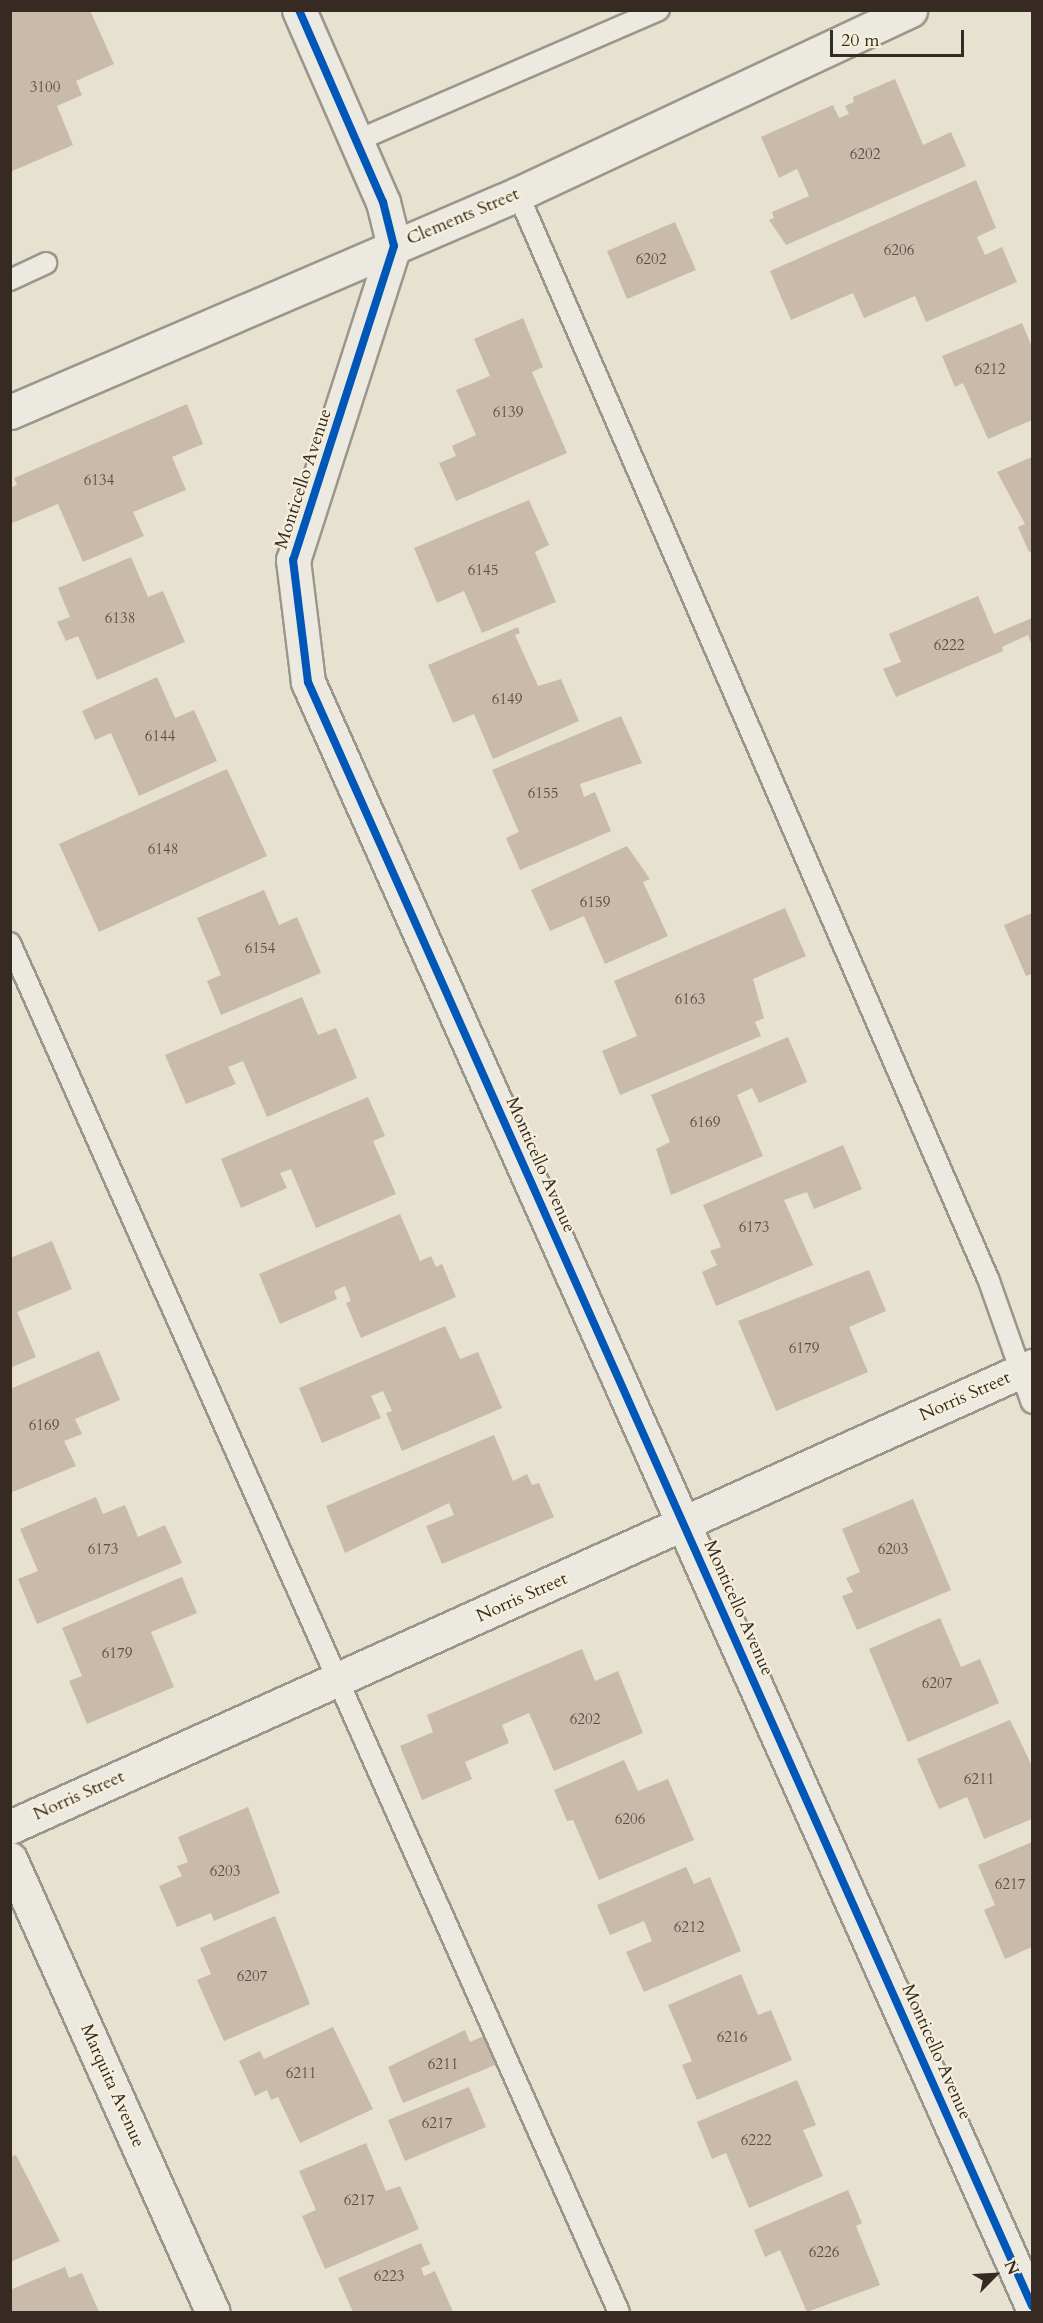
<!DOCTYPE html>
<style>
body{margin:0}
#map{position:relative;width:1043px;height:2323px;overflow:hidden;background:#e7e2d0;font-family:Cardo,serif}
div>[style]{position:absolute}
.building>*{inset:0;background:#c9baaa}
.roads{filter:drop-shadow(2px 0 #9b968c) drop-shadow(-2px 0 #9b968c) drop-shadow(0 2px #9b968c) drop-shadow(0 -2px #9b968c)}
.service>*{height:20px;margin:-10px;padding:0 10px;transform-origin:10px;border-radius:10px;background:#ece9e0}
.minor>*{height:33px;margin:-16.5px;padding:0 16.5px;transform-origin:16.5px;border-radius:16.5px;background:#ece9e0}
.tertiary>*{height:33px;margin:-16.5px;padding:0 16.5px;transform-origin:16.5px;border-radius:16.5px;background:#ece9e0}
.cycleway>*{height:8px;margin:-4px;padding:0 4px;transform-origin:4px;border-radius:4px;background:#0057b8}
span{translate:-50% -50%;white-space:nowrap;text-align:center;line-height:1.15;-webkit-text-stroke:4.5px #f5efdb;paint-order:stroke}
.number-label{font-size:15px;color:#5b4e45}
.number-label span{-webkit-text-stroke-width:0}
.street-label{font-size:18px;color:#362a23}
.frame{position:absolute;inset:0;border:12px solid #362a23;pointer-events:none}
.north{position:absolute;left:965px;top:2245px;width:60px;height:60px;-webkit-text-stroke:4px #f5efdb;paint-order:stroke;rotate:66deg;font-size:16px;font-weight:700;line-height:24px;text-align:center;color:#362a23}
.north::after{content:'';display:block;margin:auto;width:21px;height:27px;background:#362a23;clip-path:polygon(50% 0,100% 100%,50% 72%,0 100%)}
.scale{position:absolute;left:830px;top:30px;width:134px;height:27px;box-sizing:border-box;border:3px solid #362a23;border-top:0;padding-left:8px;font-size:18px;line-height:21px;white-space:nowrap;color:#362a23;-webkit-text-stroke:4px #f5efdb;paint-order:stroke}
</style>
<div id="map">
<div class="building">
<div style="clip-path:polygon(10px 10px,90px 10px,114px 64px,76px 81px,82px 95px,57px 106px,73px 145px,10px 172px)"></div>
<div style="clip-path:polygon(895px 79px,923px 145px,951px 132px,966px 166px,786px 245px,769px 220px,774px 218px,772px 212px,809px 196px,797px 169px,779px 178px,761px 137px,833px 105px,839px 118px,849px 114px,845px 106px,854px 102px,853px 97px)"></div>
<div style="clip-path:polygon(976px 180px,996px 228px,977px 237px,985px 255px,1002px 247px,1017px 282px,926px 322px,915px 296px,864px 318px,853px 293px,791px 320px,770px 271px)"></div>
<div style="clip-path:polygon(675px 222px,696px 270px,627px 299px,607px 251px)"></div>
<div style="clip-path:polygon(523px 318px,543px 367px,532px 372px,567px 453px,456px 501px,439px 463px,456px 456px,452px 446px,476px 435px,456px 390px,490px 376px,474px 339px)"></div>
<div style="clip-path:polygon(1022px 323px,1032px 347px,1032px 420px,988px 439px,963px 383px,955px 387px,942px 356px)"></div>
<div style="clip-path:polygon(187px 404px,203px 444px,172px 457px,186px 490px,133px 512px,144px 536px,83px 562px,58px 504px,10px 524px,10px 488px,17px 485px,14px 478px)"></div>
<div style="clip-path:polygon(1032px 457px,1032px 551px,1029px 552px,1018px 527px,1025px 524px,997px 472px)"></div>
<div style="clip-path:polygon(529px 500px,549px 545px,535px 552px,556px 602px,482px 633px,464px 591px,437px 603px,414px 548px)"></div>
<div style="clip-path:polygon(131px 557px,148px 597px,163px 591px,185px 642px,97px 680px,78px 636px,66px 641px,57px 622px,70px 617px,58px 588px)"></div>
<div style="clip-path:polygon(978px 596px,994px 634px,1032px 618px,1032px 646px,1028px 635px,1002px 647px,1003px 651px,896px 697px,883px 669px,901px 662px,889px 634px)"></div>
<div style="clip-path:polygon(518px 627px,520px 633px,515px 635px,538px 686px,561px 679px,579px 721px,493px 759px,474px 714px,453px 723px,428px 665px)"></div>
<div style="clip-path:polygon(157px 677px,175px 718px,194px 710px,217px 761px,139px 796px,111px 733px,95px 740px,82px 711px)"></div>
<div style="clip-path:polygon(621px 716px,642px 763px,580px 784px,584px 797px,595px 792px,611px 831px,520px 870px,506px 838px,519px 832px,492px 770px)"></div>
<div style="clip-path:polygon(227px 769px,267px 856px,99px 932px,59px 844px)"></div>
<div style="clip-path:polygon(627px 846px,650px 879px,643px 882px,668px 936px,605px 964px,584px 916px,550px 931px,531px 890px)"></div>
<div style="clip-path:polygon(264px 890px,279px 925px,297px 917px,321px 973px,221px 1015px,207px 981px,221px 975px,197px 918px)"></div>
<div style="clip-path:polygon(785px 908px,806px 956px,753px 979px,764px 1018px,755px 1022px,761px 1036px,620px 1095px,602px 1051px,637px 1036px,614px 981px)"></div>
<div style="clip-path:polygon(1032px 913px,1032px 974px,1026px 976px,1004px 925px)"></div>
<div style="clip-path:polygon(302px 997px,318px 1035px,336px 1028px,357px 1078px,267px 1117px,243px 1061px,228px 1067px,236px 1084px,186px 1104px,165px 1055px)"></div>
<div style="clip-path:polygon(788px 1037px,807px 1082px,759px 1103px,752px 1088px,737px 1095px,763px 1156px,671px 1195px,656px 1149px,670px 1142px,651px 1095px)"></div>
<div style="clip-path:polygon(368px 1097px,385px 1136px,373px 1141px,396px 1194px,316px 1228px,291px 1169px,280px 1173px,287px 1188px,241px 1208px,221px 1159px)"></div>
<div style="clip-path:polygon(843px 1145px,862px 1189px,814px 1209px,807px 1192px,784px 1200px,813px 1265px,716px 1306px,702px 1272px,717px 1265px,710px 1251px,721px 1247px,703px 1205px)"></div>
<div style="clip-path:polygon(400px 1214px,420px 1261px,431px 1256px,436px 1267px,442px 1264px,456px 1297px,361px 1338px,346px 1303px,351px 1301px,345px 1286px,334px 1291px,337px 1299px,280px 1324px,259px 1274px)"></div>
<div style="clip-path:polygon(52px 1241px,72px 1289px,17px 1312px,36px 1357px,10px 1368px,10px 1258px)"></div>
<div style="clip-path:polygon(869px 1270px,886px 1311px,849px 1327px,868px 1372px,776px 1411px,738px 1321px)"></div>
<div style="clip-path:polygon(445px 1326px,460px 1359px,478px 1352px,502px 1408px,402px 1451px,386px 1413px,392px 1411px,383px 1391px,371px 1396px,381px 1418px,322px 1443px,299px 1388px)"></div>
<div style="clip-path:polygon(99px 1351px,120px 1400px,75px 1419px,82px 1434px,64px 1441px,76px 1466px,10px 1493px,10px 1389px)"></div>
<div style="clip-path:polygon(494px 1435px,513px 1481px,527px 1474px,532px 1485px,539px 1483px,554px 1517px,442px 1564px,426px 1526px,454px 1515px,449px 1503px,345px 1553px,326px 1506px)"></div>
<div style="clip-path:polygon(96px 1497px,103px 1514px,125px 1505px,138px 1537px,165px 1525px,182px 1563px,37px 1624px,18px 1579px,38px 1571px,20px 1529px)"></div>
<div style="clip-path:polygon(913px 1499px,951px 1590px,857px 1630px,842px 1596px,853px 1592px,846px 1578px,860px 1572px,842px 1529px)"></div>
<div style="clip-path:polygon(182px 1577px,197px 1613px,151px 1632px,174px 1687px,87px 1724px,69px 1681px,82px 1676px,62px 1628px)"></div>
<div style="clip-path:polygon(940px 1618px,961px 1667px,980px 1659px,999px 1703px,908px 1742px,869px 1649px)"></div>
<div style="clip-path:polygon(582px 1649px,595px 1681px,618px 1671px,643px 1733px,554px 1771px,529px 1713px,502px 1725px,509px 1743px,465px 1762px,472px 1779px,422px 1800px,400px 1746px,433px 1732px,427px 1715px)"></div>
<div style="clip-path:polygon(1010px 1720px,1032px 1766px,1032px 1819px,984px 1839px,967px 1797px,939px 1809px,917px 1759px)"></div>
<div style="clip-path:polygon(624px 1760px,638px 1791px,668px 1779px,694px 1840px,599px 1880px,573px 1820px,567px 1821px,554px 1790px)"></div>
<div style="clip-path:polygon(248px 1807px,280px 1893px,214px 1921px,211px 1913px,177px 1927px,159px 1886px,182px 1876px,177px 1866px,188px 1862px,178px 1837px)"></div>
<div style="clip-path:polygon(1032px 1842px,1032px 1947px,1005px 1959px,984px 1910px,995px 1905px,978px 1865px)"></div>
<div style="clip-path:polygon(686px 1867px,694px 1884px,710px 1877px,741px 1951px,644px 1992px,626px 1952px,652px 1941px,644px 1921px,610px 1935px,597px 1905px)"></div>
<div style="clip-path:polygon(275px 1916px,310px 2004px,224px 2041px,197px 1980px,211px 1974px,200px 1948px)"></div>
<div style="clip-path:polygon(741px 1974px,758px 2015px,771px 2010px,792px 2060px,697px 2100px,682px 2065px,692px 2061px,668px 2005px)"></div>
<div style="clip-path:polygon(333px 2027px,373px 2109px,300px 2143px,278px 2097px,271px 2100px,267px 2090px,255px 2096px,239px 2061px,260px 2051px,264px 2059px)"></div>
<div style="clip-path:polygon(465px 2030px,470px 2042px,488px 2034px,500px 2063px,403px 2103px,388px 2067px)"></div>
<div style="clip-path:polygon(797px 2080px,816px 2125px,803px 2130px,823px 2176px,749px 2208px,726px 2153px,712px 2159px,697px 2122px)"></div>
<div style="clip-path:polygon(469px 2087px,486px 2127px,405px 2161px,388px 2120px)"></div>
<div style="clip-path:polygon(366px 2143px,386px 2191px,400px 2186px,419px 2229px,325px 2269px,302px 2216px,316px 2210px,299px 2171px)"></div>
<div style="clip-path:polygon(16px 2155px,60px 2241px,10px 2262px,10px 2157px)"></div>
<div style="clip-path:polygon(848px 2190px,862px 2223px,856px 2226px,880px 2285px,807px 2312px,780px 2250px,765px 2257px,754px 2230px)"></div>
<div style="clip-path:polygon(421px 2243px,430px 2264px,421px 2268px,424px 2276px,435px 2271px,453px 2312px,353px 2312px,338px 2278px)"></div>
<div style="clip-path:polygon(65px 2267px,69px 2278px,82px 2273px,99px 2312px,10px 2312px,10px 2290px)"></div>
</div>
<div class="roads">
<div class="service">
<div style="left:356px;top:141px;width:330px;rotate:-23.4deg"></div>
<div style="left:518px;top:194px;width:1185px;rotate:66.57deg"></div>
<div style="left:989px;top:1281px;width:129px;rotate:70.6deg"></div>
<div style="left:10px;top:280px;width:40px;rotate:-25deg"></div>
<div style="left:10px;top:943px;width:1498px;rotate:66.02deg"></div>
</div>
<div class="minor">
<div style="left:10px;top:412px;width:553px;rotate:-23.23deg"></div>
<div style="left:518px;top:194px;width:433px;rotate:-25.1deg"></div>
<div style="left:10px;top:1827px;width:1121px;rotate:-24.28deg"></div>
<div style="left:10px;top:1859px;width:496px;rotate:65.9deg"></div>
</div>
<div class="tertiary">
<div style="left:299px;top:10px;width:210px;rotate:66.4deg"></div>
<div style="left:383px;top:202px;width:45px;rotate:76deg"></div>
<div style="left:394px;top:246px;width:330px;rotate:107.8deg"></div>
<div style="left:293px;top:560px;width:123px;rotate:83deg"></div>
<div style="left:308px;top:682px;width:1778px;rotate:65.97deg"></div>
</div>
</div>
<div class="cycleway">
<div style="left:299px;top:10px;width:210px;rotate:66.4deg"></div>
<div style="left:383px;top:202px;width:45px;rotate:76deg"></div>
<div style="left:394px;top:246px;width:330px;rotate:107.8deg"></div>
<div style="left:293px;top:560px;width:123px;rotate:83deg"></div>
<div style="left:308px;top:682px;width:1778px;rotate:65.97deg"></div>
</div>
<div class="number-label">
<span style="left:45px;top:88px">3100</span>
<span style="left:865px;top:155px">6202</span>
<span style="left:899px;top:251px">6206</span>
<span style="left:651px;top:260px">6202</span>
<span style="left:990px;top:370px">6212</span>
<span style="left:508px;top:413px">6139</span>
<span style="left:99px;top:481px">6134</span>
<span style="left:483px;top:571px">6145</span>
<span style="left:120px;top:619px">6138</span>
<span style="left:949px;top:646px">6222</span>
<span style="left:507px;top:700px">6149</span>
<span style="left:160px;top:737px">6144</span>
<span style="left:543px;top:794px">6155</span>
<span style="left:163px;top:850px">6148</span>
<span style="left:595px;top:903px">6159</span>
<span style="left:260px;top:949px">6154</span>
<span style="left:690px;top:1000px">6163</span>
<span style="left:705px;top:1123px">6169</span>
<span style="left:754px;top:1228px">6173</span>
<span style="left:804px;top:1349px">6179</span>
<span style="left:44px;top:1426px">6169</span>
<span style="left:103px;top:1550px">6173</span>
<span style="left:893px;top:1550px">6203</span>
<span style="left:117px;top:1654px">6179</span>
<span style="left:937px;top:1684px">6207</span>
<span style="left:585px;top:1720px">6202</span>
<span style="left:979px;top:1780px">6211</span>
<span style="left:630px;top:1820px">6206</span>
<span style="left:225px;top:1872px">6203</span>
<span style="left:1010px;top:1885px">6217</span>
<span style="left:689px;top:1928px">6212</span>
<span style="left:252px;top:1977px">6207</span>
<span style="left:732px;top:2038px">6216</span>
<span style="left:443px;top:2065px">6211</span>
<span style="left:301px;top:2074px">6211</span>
<span style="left:437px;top:2124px">6217</span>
<span style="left:756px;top:2141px">6222</span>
<span style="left:359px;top:2201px">6217</span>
<span style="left:824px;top:2253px">6226</span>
<span style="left:389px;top:2277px">6223</span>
</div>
<div class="street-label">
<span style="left:463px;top:217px;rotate:-23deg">Clements Street</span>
<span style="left:304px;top:479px;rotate:-72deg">Monticello Avenue</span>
<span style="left:540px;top:1165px;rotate:66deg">Monticello Avenue</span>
<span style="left:965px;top:1397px;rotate:-24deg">Norris Street</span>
<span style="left:522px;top:1598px;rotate:-24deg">Norris Street</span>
<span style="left:738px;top:1608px;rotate:66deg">Monticello Avenue</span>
<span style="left:79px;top:1796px;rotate:-24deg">Norris Street</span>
<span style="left:936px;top:2052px;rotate:66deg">Monticello Avenue</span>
<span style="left:112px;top:2086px;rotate:66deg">Marquita Avenue</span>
</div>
<div class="frame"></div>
<div class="north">N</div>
<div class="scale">20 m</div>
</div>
